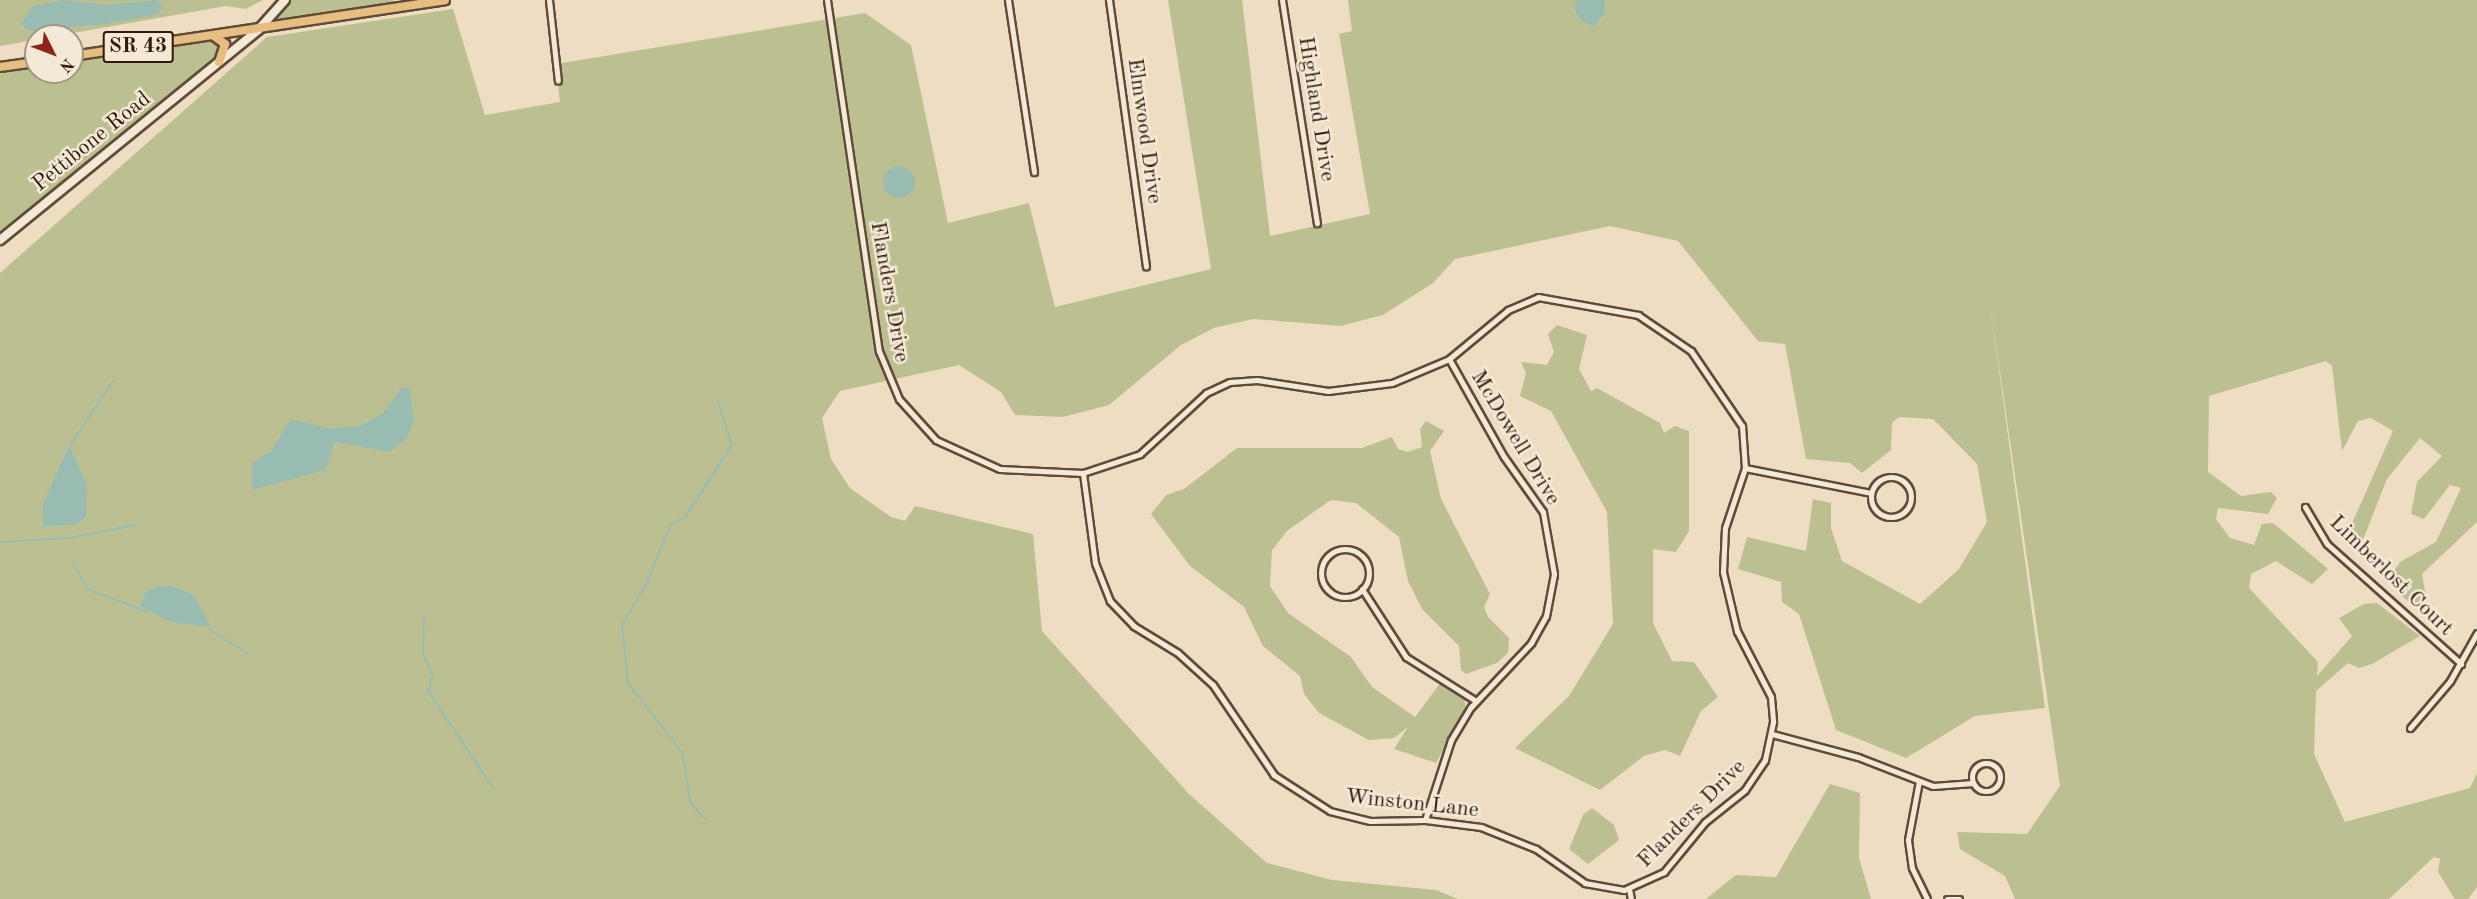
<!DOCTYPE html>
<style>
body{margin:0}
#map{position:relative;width:2477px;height:899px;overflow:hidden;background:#eeddc2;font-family:"Old Standard TT",serif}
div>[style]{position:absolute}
.green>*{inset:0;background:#bcc091}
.water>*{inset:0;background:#99bcb2}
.round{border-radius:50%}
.stream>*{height:2px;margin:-1px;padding:0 1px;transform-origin:1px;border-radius:1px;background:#99bcb2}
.roads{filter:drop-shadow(2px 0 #604b38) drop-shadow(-2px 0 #604b38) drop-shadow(0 2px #604b38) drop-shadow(0 -2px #604b38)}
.street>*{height:5px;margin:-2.5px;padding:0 2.5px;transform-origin:2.5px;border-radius:2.5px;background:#f4e9d7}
.street>.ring{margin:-2.5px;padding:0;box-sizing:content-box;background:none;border:5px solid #f4e9d7;border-radius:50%}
.secondary>*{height:8px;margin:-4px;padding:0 4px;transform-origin:4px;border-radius:4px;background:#f4e9d7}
.primary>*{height:8px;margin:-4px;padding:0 4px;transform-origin:4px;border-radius:4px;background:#e7be81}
span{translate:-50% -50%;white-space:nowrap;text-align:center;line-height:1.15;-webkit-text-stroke:5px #f4e9d7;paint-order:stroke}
.shield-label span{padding:2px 4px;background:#f4e9d7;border:2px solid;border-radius:4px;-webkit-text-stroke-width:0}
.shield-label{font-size:21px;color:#311a0a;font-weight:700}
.street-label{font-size:22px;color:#311a0a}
.north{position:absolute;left:24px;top:24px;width:60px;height:60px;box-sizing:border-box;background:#f4e9d7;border:2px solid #a69685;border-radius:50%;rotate:132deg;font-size:16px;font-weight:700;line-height:24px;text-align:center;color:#311a0a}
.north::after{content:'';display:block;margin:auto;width:21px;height:27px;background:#8f2418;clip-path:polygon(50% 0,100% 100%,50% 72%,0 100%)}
</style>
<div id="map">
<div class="green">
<div style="clip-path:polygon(0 0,263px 0,246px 9px,226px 6px,0 46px)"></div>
<div style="clip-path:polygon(285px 0,393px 0,395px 8px,258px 30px)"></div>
<div style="clip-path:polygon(1168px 0,1242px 0,1270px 236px,1370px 214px,1339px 34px,1352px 31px,1348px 0,2477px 0,2477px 522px,2422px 574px,2428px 607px,2419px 609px,2399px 594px,2392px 574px,2400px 562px,2436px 542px,2461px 488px,2450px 485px,2424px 519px,2411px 514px,2417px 482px,2442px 456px,2420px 438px,2387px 479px,2359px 550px,2350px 543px,2349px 530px,2393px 431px,2371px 418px,2358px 421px,2342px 451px,2332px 366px,2326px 361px,2209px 396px,2208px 472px,2241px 496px,2271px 492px,2277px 498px,2268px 514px,2218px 508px,2216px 519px,2230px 538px,2254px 545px,2262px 524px,2273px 523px,2328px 569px,2312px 584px,2276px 561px,2251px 574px,2249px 588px,2318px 662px,2317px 676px,2352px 636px,2339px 618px,2364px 604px,2377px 603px,2420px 636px,2372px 664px,2359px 668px,2348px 663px,2316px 691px,2314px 754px,2345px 822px,2470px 788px,2477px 773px,2477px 887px,2468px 899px,2455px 899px,2438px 872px,2440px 859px,2434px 857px,2389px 899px,2015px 899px,2005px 876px,1960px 849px,1957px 832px,2027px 834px,2060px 786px,1990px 303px,2045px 708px,1975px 716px,1906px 758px,1836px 730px,1799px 614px,1782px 602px,1781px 582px,1738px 569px,1747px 537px,1806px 551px,1813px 499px,1831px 503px,1831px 528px,1842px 561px,1920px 604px,1959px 569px,1987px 522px,1977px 464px,1933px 419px,1899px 417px,1892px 423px,1891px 450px,1862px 473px,1850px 463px,1806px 459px,1785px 344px,1758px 341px,1678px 241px,1610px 226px,1455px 259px,1433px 283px,1383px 315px,1340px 326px,1253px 319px,1214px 328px,1181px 345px,1109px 405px,1063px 417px,1015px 415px,1001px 392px,959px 365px,840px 391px,822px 418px,831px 459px,850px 488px,891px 517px,905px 521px,915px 506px,1033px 534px,1042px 631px,1189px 794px,1267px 863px,1332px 880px,1436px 890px,1458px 899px,0 899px,0 273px,267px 37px,453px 9px,485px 115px,560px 102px,556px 64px,865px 13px,911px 45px,948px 223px,1029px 203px,1055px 307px,1211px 269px)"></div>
<div style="clip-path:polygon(205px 37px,220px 39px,225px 53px,0 240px,0 67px,36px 62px,36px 72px,72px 72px,72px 56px)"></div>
<div style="clip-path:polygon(1557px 325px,1587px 335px,1579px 369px,1591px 391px,1597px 388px,1660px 423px,1664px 433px,1675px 426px,1689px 431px,1689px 531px,1676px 552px,1653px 549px,1653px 623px,1672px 661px,1694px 662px,1718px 697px,1701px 711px,1680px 756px,1665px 750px,1644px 756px,1600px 790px,1515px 748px,1569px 696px,1613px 624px,1607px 512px,1551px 411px,1520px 396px,1526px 373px,1521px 362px,1547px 365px,1554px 352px,1548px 334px)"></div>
<div style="clip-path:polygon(1426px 421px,1444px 431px,1430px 451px,1441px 499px,1490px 594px,1484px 607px,1488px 617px,1509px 638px,1508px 653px,1497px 663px,1466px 674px,1461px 670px,1459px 646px,1422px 609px,1408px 581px,1399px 537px,1356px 503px,1331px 500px,1288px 530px,1272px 550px,1270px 586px,1288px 613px,1351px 657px,1372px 687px,1415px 717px,1441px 682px,1464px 698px,1466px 709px,1436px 763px,1394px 749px,1408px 727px,1394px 738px,1369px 740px,1319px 713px,1304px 694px,1300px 676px,1263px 646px,1244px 607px,1190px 566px,1151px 514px,1166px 495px,1184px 489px,1237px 448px,1362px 448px,1392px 437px,1398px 449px,1408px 452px,1422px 447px,1420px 429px)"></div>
<div style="clip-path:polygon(1830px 784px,1860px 793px,1859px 858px,1871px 899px,1706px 899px,1736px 875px,1776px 877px)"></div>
<div style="clip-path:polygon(1592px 808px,1614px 825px,1619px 840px,1588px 864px,1569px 849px,1583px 815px)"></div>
</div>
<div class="water">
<div style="clip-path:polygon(64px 0,106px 5px,158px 0,163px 8px,158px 14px,105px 24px,31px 31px,21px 24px,33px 6px)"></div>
<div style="clip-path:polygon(1577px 0,1605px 0,1605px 13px,1594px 26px,1581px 21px,1574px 8px)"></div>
<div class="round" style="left:883px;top:166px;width:32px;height:32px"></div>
<div style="clip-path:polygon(402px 387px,410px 389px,414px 423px,406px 439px,390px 452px,335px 442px,325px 470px,252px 490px,252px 463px,271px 451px,291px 419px,332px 429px,363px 425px,383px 413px)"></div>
<div style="clip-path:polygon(69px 445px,87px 485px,86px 516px,78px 524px,42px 527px,43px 504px)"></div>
<div style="clip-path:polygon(168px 585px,194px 595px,211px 627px,171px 622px,140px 606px,147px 590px)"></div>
</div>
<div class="stream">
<div style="left:70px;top:446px;width:78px;rotate:-56.5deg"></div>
<div style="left:0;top:542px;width:69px;rotate:-3.3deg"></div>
<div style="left:69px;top:538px;width:68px;rotate:-11deg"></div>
<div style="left:74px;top:566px;width:28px;rotate:58deg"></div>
<div style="left:89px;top:590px;width:61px;rotate:20.2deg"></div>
<div style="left:424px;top:616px;width:38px;rotate:92deg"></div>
<div style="left:423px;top:654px;width:24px;rotate:66deg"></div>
<div style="left:433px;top:676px;width:16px;rotate:108deg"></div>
<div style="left:428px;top:691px;width:117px;rotate:56.2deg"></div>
<div style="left:209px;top:629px;width:45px;rotate:32.3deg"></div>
<div style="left:705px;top:819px;width:23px;rotate:-131deg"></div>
<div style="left:690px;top:802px;width:49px;rotate:-98.3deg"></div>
<div style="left:683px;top:754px;width:90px;rotate:-127.8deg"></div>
<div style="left:628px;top:683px;width:59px;rotate:-95.8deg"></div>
<div style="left:622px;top:624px;width:41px;rotate:-57.8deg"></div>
<div style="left:644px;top:589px;width:70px;rotate:-67.4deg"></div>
<div style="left:671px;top:524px;width:17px;rotate:-28deg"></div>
<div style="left:686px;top:516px;width:85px;rotate:-57.1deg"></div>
<div style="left:732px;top:445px;width:48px;rotate:-108.1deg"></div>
</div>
<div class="roads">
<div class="street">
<div style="left:549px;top:0;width:81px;rotate:83.7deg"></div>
<div style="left:827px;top:0;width:355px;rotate:81.6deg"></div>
<div style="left:879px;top:351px;width:52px;rotate:67.4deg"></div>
<div style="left:899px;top:399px;width:55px;rotate:47.9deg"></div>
<div style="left:936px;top:440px;width:70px;rotate:24.4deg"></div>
<div style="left:1000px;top:469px;width:83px;rotate:2.8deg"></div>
<div style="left:1083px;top:473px;width:60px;rotate:-18.4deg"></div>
<div style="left:1140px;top:454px;width:90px;rotate:-42.7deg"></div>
<div style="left:1206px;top:393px;width:26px;rotate:-25deg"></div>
<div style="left:1230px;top:382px;width:27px;rotate:-4deg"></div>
<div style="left:1257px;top:380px;width:72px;rotate:8.8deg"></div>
<div style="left:1328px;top:391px;width:64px;rotate:-7.1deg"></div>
<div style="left:1392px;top:383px;width:62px;rotate:-22.8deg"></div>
<div style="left:1449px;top:359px;width:77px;rotate:-39.7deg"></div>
<div style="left:1508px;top:310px;width:33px;rotate:-23deg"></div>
<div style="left:1538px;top:297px;width:102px;rotate:10.2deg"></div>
<div style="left:1638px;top:315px;width:64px;rotate:34.2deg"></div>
<div style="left:1691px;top:351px;width:91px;rotate:55.8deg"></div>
<div style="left:1742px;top:426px;width:42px;rotate:85.9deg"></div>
<div style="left:1745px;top:468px;width:63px;rotate:108.4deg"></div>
<div style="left:1725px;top:528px;width:44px;rotate:92.6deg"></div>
<div style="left:1723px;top:572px;width:61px;rotate:76.7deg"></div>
<div style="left:1737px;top:631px;width:74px;rotate:62.7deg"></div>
<div style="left:1771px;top:697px;width:25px;rotate:85deg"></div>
<div style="left:1773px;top:722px;width:39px;rotate:102deg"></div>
<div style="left:1765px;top:760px;width:36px;rotate:124deg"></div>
<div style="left:1745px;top:790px;width:51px;rotate:141.3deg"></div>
<div style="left:1705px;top:822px;width:65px;rotate:129.4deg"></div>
<div style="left:1664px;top:872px;width:44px;rotate:155.8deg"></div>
<div style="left:1624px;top:890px;width:40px;rotate:-170deg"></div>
<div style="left:1585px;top:883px;width:60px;rotate:-145.2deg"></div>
<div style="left:1536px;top:849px;width:59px;rotate:-158.2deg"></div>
<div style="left:1481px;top:827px;width:56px;rotate:-172.9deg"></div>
<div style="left:1425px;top:820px;width:55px;rotate:179deg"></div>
<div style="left:1370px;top:821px;width:41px;rotate:-166deg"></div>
<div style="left:1330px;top:811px;width:67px;rotate:-147.3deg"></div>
<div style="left:1274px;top:775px;width:109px;rotate:-124.1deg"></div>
<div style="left:1213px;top:685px;width:47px;rotate:-137.6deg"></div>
<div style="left:1178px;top:653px;width:52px;rotate:-148.5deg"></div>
<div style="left:1134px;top:626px;width:35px;rotate:-134deg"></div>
<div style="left:1110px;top:601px;width:41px;rotate:-111.5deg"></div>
<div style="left:1095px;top:563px;width:91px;rotate:-97.6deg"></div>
<div style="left:1008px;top:0;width:174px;rotate:81.4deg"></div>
<div style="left:1109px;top:0;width:269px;rotate:82.1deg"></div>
<div style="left:1282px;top:0;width:226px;rotate:81.1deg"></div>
<div style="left:1745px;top:468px;width:128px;rotate:11.2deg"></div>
<div class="ring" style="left:1871px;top:477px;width:35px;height:35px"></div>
<div style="left:2305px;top:507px;width:43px;rotate:59.3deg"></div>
<div style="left:2327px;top:544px;width:180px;rotate:41.8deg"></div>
<div class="ring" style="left:1321px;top:549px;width:43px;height:43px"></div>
<div style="left:1362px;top:589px;width:81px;rotate:57.1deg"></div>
<div style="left:1406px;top:657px;width:83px;rotate:32.2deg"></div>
<div style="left:2410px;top:728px;width:62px;rotate:-49.6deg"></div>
<div style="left:2450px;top:681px;width:55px;rotate:-60.6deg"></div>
<div style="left:1772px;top:734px;width:89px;rotate:15deg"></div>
<div style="left:1858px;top:757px;width:80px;rotate:21.1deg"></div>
<div style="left:1933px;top:786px;width:40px;rotate:-4.3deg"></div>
<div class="ring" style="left:1972px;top:763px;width:23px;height:23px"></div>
<div style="left:1919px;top:781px;width:60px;rotate:100.6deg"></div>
<div style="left:1908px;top:840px;width:28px;rotate:82deg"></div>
<div style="left:1912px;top:868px;width:34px;rotate:64deg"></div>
<div style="left:1425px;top:820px;width:84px;rotate:-72deg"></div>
<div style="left:1451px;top:740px;width:39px;rotate:-59deg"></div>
<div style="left:1471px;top:707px;width:88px;rotate:-46.8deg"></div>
<div style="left:1531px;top:643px;width:31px;rotate:-61deg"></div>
<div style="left:1546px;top:616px;width:43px;rotate:-79.2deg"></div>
<div style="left:1554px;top:574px;width:63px;rotate:-100.1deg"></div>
<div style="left:1543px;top:512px;width:67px;rotate:-125.3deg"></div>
<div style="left:1504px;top:457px;width:112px;rotate:-119.3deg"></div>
<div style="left:1629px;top:889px;width:10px;rotate:79deg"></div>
<div style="left:1947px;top:899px;width:12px"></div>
</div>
<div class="secondary">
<div style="left:0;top:240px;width:333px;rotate:-39.1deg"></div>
<div style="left:258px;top:30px;width:40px;rotate:-48deg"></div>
</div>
<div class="primary">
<div style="left:214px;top:36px;width:14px;rotate:36deg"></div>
<div style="left:225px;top:44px;width:19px;rotate:108deg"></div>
<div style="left:72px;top:56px;width:377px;rotate:-8.5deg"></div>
<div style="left:0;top:67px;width:36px;rotate:-8deg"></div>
</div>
</div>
<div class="shield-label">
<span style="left:138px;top:47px">SR 43</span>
</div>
<div class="street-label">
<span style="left:1316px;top:109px;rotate:81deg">Highland Drive</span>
<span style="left:1144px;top:131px;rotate:82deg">Elmwood Drive</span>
<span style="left:92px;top:142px;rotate:-39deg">Pettibone Road</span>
<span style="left:889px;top:292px;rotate:80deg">Flanders Drive</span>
<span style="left:1515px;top:438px;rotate:59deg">McDowell Drive</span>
<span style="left:2391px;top:576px;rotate:44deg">Limberlost Court</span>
<span style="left:1412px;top:804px;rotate:6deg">Winston Lane</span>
<span style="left:1692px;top:814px;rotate:-45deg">Flanders Drive</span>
</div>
<div class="north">N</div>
</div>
